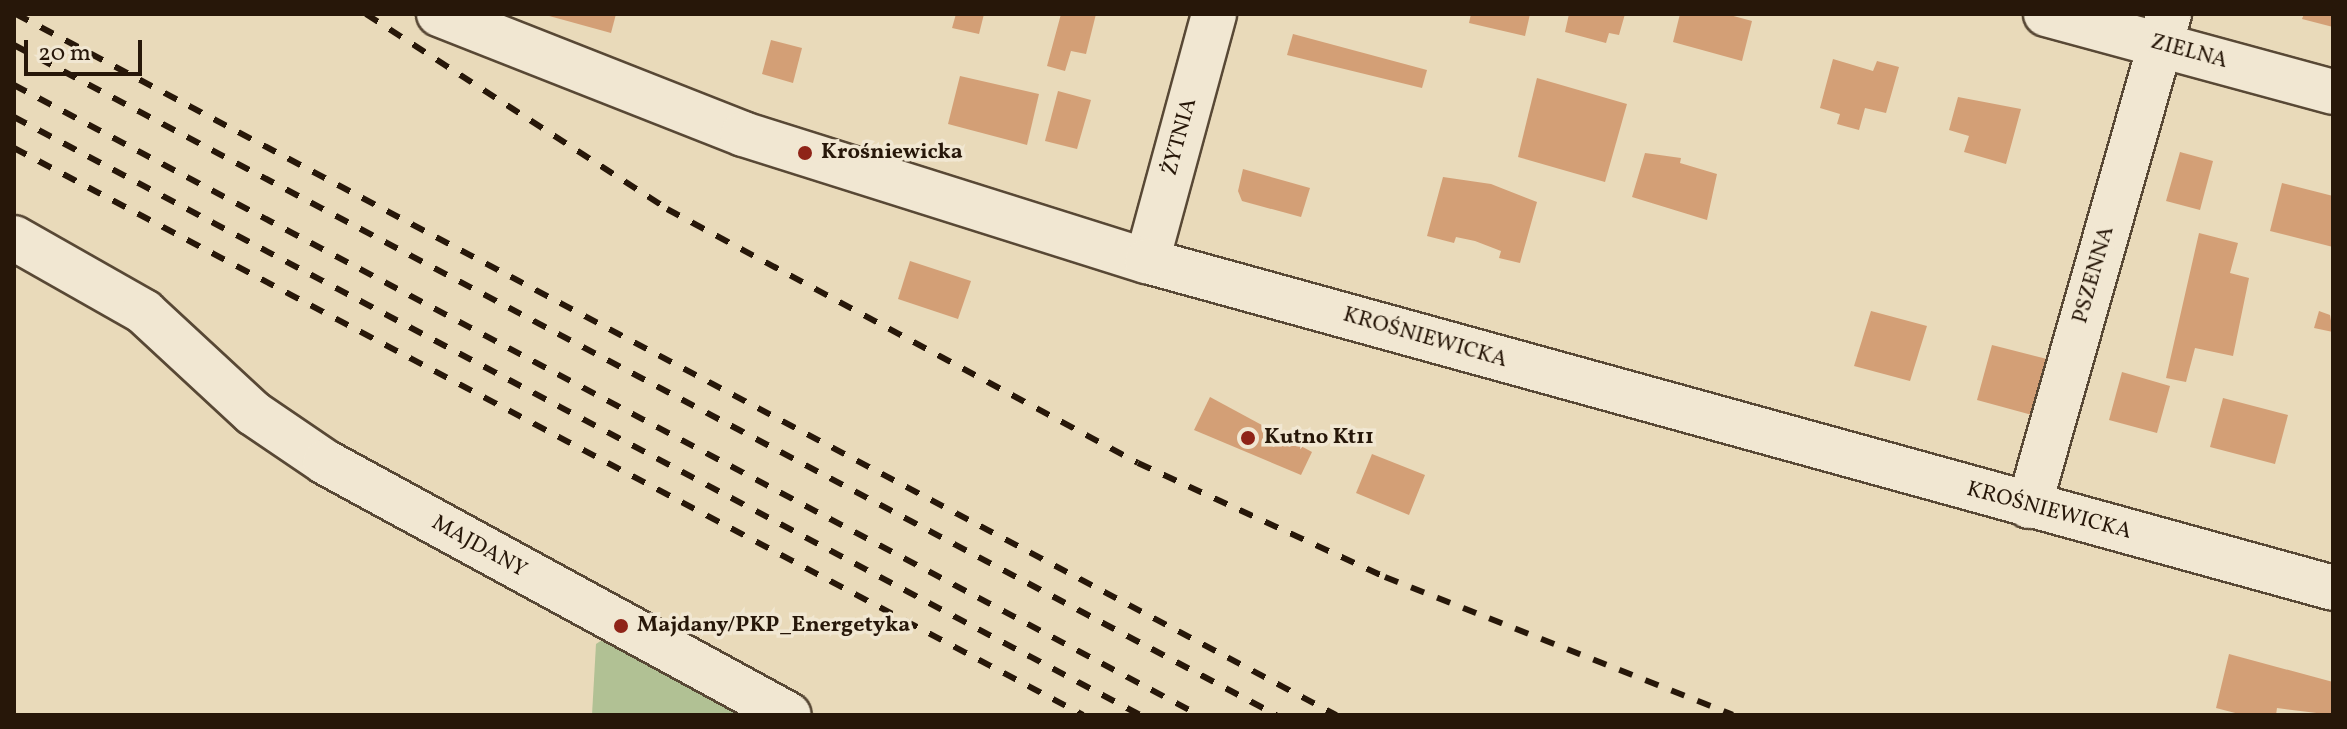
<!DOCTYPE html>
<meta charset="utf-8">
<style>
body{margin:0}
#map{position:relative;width:2347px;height:729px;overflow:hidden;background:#e9daba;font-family:Vollkorn,serif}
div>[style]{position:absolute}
.green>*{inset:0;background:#b1c194}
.building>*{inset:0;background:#d39f76}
.roads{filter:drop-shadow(2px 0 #584835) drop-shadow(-2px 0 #584835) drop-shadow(0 2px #584835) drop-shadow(0 -2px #584835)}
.street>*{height:44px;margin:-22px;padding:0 22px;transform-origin:22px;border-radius:22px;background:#f1e7d2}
.secondary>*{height:44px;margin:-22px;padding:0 22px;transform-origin:22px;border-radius:22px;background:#f1e7d2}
.rail>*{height:6px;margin-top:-3px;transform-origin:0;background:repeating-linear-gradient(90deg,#271709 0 14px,transparent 0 28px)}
.dots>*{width:22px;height:22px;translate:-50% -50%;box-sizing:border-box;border:4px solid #f1e7d2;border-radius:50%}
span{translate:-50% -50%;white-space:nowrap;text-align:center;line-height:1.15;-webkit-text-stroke:7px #f1e7d2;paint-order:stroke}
.street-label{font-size:22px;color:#271709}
.poi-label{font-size:22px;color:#271709;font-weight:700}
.left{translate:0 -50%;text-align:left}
.frame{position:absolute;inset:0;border:16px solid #271709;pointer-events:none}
.scale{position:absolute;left:24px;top:40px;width:118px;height:36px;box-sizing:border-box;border:4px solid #271709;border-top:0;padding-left:10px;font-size:24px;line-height:28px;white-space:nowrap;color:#271709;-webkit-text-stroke:6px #f1e7d2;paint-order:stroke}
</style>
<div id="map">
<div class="green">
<div style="clip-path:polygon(605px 638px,749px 715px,592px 715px,596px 644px)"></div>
</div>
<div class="building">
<div style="clip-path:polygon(542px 14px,616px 14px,611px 33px)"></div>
<div style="clip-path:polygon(956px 14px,984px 14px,979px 34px,952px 28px)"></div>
<div style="clip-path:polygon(1061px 14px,1096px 14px,1086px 54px,1071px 51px,1065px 71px,1047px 66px)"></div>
<div style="clip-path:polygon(1471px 14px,1530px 14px,1525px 36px,1469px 23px)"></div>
<div style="clip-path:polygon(1569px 14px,1625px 14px,1619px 35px,1609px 33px,1606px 43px,1565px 32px)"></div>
<div style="clip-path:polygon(1680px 14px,1726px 14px,1752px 21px,1742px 61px,1673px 42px)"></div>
<div style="clip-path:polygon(2304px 14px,2333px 14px,2333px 27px,2302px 19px)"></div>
<div style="clip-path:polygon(1293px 34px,1427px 70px,1422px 88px,1287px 55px)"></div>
<div style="clip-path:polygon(771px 40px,802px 48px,793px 83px,762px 74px)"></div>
<div style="clip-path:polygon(1833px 59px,1873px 71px,1877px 61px,1899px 67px,1886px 113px,1865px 108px,1859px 130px,1837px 124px,1840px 114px,1820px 108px)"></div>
<div style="clip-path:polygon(960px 76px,1039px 94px,1027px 145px,948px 124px)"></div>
<div style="clip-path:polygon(1537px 78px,1627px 104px,1605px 182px,1518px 157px)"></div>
<div style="clip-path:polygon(1058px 91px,1091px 100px,1077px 149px,1045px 141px)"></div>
<div style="clip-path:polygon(1958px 97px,2021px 109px,2006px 164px,1964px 152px,1969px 136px,1949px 130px)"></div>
<div style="clip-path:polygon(2180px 152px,2213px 161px,2200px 210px,2166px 201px)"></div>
<div style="clip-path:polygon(1645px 153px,1681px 158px,1680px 163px,1717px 174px,1707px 220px,1632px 197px)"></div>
<div style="clip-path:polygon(1243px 169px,1310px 188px,1301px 217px,1242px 201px,1238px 191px)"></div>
<div style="clip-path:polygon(1443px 177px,1491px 184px,1537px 202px,1520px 263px,1499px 258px,1501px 251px,1475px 241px,1456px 237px,1454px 243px,1427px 236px)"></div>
<div style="clip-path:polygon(2282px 183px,2333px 196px,2333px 247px,2270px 231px)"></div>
<div style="clip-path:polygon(2199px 233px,2238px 243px,2230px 273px,2249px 278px,2233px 356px,2195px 348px,2186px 382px,2166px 378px)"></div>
<div style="clip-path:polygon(910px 261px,971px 281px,958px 319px,898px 299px)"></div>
<div style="clip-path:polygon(1871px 311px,1927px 326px,1910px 381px,1854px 366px)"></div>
<div style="clip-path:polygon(2319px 311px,2330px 315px,2333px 332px,2314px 328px)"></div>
<div style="clip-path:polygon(1992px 345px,2047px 359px,2032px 415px,1977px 400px)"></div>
<div style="clip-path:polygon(2122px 372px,2170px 386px,2157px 433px,2109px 420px)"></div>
<div style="clip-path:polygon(1210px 397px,1312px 452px,1301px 475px,1194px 430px)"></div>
<div style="clip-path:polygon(2223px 398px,2288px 415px,2275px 464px,2210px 447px)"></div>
<div style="clip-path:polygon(1372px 454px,1425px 475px,1409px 515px,1356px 493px)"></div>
<div style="clip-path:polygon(2229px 654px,2333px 682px,2333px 715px,2277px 708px,2276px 715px,2243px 715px,2216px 708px)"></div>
</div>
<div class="roads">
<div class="street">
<div style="left:2046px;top:14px;width:297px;rotate:15.2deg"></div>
<div style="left:14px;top:238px;width:150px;rotate:29.6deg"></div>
<div style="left:144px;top:312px;width:149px;rotate:42.8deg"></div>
<div style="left:253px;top:413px;width:87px;rotate:34.2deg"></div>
<div style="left:325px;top:462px;width:528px;rotate:28.6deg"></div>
<div style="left:1147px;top:261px;width:256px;rotate:-74.8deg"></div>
<div style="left:2029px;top:506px;width:512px;rotate:-74.12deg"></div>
</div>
<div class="secondary">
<div style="left:439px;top:14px;width:327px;rotate:21.5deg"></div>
<div style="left:743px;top:134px;width:423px;rotate:17.5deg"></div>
<div style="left:1147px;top:261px;width:1230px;rotate:15.41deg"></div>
</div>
</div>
<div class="rail">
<div style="left:16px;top:14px;width:1495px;rotate:27.97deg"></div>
<div style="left:366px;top:14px;width:359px;rotate:32.9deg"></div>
<div style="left:667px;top:209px;width:535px;rotate:28.34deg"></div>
<div style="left:1138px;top:463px;width:272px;rotate:24.8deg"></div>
<div style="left:1385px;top:577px;width:374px;rotate:21.6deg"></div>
<div style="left:14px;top:45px;width:1429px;rotate:27.96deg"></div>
<div style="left:14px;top:85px;width:1342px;rotate:28deg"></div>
<div style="left:14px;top:117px;width:1275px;rotate:27.97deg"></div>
<div style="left:14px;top:148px;width:1210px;rotate:27.94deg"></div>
</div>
<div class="dots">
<div style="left:805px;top:153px;background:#8f2418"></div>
<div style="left:1248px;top:438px;background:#8f2418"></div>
<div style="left:621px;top:626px;background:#8f2418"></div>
</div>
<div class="street-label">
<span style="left:2189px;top:52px;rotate:15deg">ZIELNA</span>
<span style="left:1180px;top:137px;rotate:-75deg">ŻYTNIA</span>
<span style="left:2094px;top:275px;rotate:-74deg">PSZENNA</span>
<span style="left:1425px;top:338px;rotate:16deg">KROŚNIEWICKA</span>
<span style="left:2049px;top:511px;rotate:15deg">KROŚNIEWICKA</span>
<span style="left:479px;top:547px;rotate:29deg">MAJDANY</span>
</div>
<div class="poi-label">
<span class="left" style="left:821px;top:153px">Krośniewicka</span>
<span class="left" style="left:1264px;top:438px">Kutno Kt11</span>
<span class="left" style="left:637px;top:626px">Majdany/PKP_Energetyka</span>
</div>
<div class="frame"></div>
<div class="scale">20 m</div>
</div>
